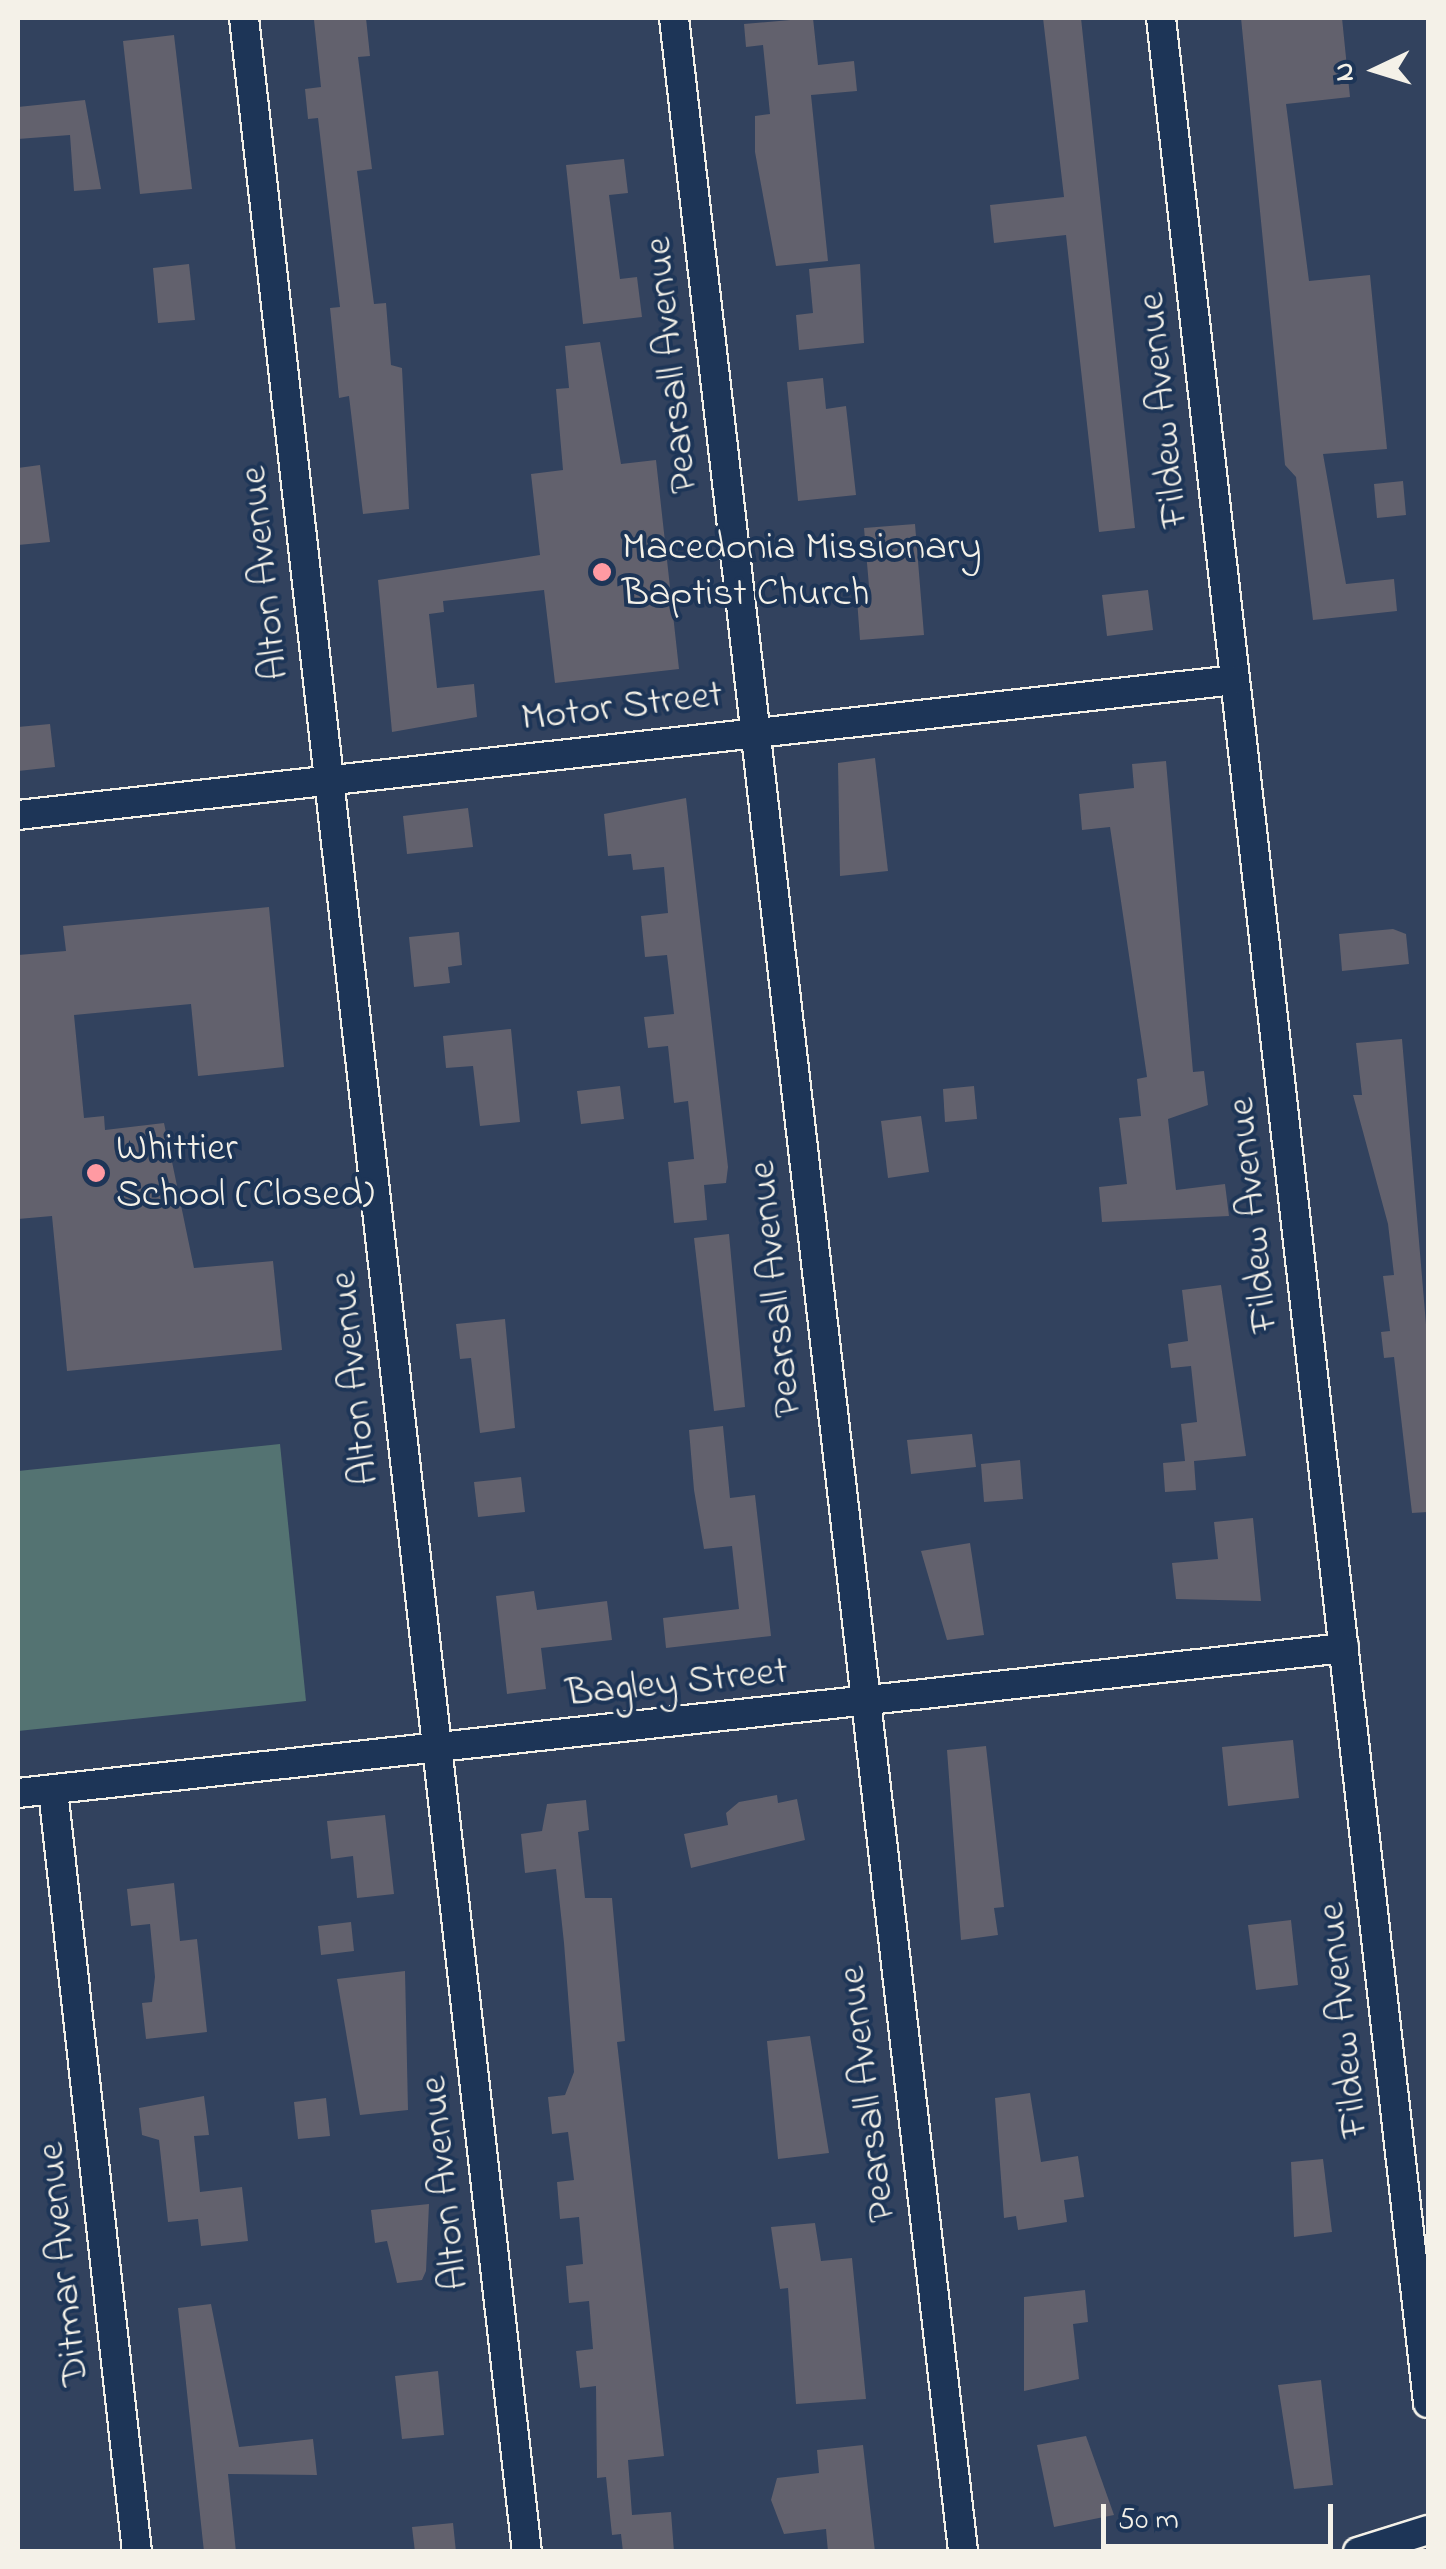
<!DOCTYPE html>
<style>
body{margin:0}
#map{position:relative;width:1446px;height:2569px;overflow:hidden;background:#32425e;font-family:"Indie Flower",sans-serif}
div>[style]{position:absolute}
.green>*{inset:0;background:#547372}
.building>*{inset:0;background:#62616d}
.roads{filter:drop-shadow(2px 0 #f4f1e8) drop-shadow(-2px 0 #f4f1e8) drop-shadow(0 2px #f4f1e8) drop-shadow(0 -2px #f4f1e8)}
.minor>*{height:28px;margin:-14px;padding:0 14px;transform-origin:14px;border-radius:14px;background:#1d3557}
.dots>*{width:28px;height:28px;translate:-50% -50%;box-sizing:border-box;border:5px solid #1d3557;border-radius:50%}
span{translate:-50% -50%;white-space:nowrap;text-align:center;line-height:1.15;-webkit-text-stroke:8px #1d3557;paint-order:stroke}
.street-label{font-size:40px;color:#f4f1e8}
.poi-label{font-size:40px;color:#f4f1e8}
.left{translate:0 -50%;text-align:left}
.frame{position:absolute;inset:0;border:20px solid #f4f1e8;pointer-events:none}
.north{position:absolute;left:1326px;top:20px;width:100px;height:100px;-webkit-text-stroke:8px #1d3557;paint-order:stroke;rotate:266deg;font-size:28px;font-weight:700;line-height:40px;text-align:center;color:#f4f1e8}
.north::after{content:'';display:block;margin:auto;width:35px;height:45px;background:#f4f1e8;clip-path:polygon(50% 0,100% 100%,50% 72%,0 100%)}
.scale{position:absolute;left:1101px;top:2504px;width:232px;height:45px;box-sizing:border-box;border:5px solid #f4f1e8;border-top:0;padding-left:12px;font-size:30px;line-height:35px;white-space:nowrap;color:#f4f1e8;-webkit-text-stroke:8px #1d3557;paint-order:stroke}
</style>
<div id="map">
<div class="green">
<div style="clip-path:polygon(280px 1444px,306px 1701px,18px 1731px,18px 1471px)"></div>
</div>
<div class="building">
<div style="clip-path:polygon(366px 18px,370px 56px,358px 57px,372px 169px,357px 171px,374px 304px,386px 303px,391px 365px,402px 368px,409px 509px,363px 514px,349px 396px,339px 398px,337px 377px,330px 308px,340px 307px,318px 118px,308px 119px,305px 89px,321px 87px,314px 20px)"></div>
<div style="clip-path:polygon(813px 18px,818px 65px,854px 61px,857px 91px,811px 95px,828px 261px,776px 266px,755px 152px,755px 116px,770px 114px,763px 45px,746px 47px,744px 24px)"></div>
<div style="clip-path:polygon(1043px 18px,1081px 18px,1135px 528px,1099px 532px,1066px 235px,994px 243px,990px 205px,1064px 197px)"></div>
<div style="clip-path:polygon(1241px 18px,1342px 18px,1350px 97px,1286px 104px,1309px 281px,1370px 275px,1387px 449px,1323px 454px,1346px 584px,1394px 579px,1397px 611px,1313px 620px,1296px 477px,1285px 465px)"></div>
<div style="clip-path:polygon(174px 35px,192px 189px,140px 194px,123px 41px)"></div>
<div style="clip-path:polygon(85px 100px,101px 189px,74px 191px,70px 135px,18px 139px,18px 107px)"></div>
<div style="clip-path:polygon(624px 159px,628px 193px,609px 195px,620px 279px,637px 277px,642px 317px,583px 324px,566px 165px)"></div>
<div style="clip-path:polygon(189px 264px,195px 320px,158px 323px,153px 268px)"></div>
<div style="clip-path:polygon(860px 264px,864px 343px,799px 350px,796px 315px,813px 313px,809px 269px)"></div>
<div style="clip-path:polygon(600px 342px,621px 464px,656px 460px,679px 669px,555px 683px,544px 590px,443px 601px,444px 612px,429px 614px,437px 688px,474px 684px,477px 717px,392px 732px,378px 580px,540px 555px,531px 474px,563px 470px,556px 389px,569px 388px,565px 346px)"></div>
<div style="clip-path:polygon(823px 378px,826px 409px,846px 406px,856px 495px,798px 501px,787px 382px)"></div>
<div style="clip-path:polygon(40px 465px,50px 542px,18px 545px,18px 468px)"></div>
<div style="clip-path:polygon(1403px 481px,1406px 515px,1377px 518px,1374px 484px)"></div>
<div style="clip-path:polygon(915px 524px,924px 635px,860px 640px,857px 599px,870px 598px,864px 528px)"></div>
<div style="clip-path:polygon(1148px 590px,1153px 630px,1107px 636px,1102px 595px)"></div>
<div style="clip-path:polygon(50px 724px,55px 767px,18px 771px,18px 727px)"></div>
<div style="clip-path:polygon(875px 758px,888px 871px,840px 876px,838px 763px)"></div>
<div style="clip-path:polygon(1166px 761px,1193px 1072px,1204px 1071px,1208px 1105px,1168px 1119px,1176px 1190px,1225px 1184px,1229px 1216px,1102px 1222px,1099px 1187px,1127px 1184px,1119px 1118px,1141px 1116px,1137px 1079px,1147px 1077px,1110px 827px,1082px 830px,1079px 794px,1134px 788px,1132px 764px)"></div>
<div style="clip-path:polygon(686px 798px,728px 1167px,726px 1183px,704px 1185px,707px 1220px,674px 1223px,668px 1162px,694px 1159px,688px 1101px,674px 1103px,668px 1046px,648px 1048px,644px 1017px,674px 1014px,667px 955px,645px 957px,641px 916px,668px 913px,664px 867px,633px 870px,631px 854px,608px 856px,604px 814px)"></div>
<div style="clip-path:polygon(468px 808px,473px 847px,407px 854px,403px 816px)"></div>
<div style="clip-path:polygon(269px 907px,284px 1067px,198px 1076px,191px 1004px,74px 1015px,84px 1118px,104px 1116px,105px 1130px,164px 1123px,194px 1268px,273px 1261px,282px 1350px,67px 1371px,52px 1216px,18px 1219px,18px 955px,66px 951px,63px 926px)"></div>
<div style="clip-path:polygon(1393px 929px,1406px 934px,1409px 964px,1342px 971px,1339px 934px)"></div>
<div style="clip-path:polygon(459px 932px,462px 965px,448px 967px,450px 983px,414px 987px,409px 937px)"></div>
<div style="clip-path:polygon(511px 1029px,520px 1122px,480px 1126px,473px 1066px,446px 1068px,443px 1036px)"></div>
<div style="clip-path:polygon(1402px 1039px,1428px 1348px,1428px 1512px,1412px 1513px,1394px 1357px,1384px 1358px,1381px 1332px,1390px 1331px,1383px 1276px,1394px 1275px,1388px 1224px,1353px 1095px,1362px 1095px,1356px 1043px)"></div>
<div style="clip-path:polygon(620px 1086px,624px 1119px,581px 1124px,577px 1091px)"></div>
<div style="clip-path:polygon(974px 1086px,977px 1119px,945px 1122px,943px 1089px)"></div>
<div style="clip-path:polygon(921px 1116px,929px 1172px,888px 1178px,881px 1121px)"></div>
<div style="clip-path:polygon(729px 1234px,745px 1407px,714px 1411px,694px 1238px)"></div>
<div style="clip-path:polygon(1221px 1285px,1246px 1456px,1194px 1461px,1196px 1490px,1165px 1492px,1163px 1463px,1185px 1461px,1181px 1424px,1197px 1422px,1191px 1366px,1171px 1368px,1168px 1344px,1188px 1341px,1182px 1290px)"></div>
<div style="clip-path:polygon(505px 1319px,515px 1428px,480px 1433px,471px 1358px,460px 1359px,456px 1324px)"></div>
<div style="clip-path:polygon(723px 1426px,730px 1498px,755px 1495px,771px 1636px,666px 1648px,663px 1618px,739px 1609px,732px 1546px,704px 1549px,694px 1490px,689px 1430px)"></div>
<div style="clip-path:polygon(972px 1434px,976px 1467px,911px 1474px,907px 1440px)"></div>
<div style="clip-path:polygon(1020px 1460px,1023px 1499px,984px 1502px,981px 1464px)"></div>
<div style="clip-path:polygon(521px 1477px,525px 1512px,478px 1517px,474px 1482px)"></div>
<div style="clip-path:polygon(1253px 1518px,1261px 1601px,1176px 1599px,1172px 1563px,1218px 1559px,1214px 1522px)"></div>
<div style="clip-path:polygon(970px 1543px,984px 1635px,947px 1640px,921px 1551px)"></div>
<div style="clip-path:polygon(534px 1591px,537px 1610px,607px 1601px,612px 1640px,541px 1648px,546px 1689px,507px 1694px,496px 1596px)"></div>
<div style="clip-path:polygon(1293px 1740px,1299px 1798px,1228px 1806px,1222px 1747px)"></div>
<div style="clip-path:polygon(986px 1746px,1004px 1907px,994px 1908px,998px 1935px,961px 1940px,947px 1750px)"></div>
<div style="clip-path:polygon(777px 1795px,778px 1803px,797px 1799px,805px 1840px,691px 1868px,684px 1834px,728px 1825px,726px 1813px,739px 1802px)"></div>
<div style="clip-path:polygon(586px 1800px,589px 1830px,578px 1832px,585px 1898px,612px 1898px,625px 2041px,617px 2042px,664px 2456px,628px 2460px,632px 2515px,671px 2512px,674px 2552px,623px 2552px,621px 2534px,612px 2535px,606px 2477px,597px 2478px,596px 2386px,580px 2388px,576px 2351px,593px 2349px,589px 2301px,569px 2303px,566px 2266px,583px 2264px,579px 2217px,560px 2219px,557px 2182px,574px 2180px,568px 2132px,552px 2134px,548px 2097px,565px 2095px,574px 2072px,564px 1943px,556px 1869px,525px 1873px,521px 1834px,542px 1831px,547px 1804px)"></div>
<div style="clip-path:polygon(385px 1815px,394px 1894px,357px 1898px,353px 1856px,331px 1859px,327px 1821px)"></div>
<div style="clip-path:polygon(174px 1883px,180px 1941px,197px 1939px,207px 2032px,146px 2039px,142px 2003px,152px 2002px,155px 1977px,150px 1924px,131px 1926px,127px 1889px)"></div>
<div style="clip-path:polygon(1291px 1920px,1298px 1985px,1256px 1990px,1248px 1925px)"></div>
<div style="clip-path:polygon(351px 1922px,354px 1951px,321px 1955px,318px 1926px)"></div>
<div style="clip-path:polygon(405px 1971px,408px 2110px,360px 2115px,337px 1979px)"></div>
<div style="clip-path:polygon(810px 2036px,829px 2153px,778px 2159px,767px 2041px)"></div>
<div style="clip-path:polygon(1030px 2093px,1041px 2162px,1078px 2156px,1084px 2197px,1064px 2200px,1067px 2222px,1018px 2230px,1016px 2216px,1004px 2218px,995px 2098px)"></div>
<div style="clip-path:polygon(204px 2096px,209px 2135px,194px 2136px,200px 2192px,242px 2187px,248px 2241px,201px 2246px,198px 2219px,168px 2222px,159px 2140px,142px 2135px,139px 2108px)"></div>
<div style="clip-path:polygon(326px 2098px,330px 2136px,298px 2139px,294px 2102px)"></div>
<div style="clip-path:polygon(1323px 2159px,1332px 2232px,1294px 2237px,1291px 2162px)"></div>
<div style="clip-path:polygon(429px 2204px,426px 2271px,422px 2280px,397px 2283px,387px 2241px,375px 2243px,371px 2210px)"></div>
<div style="clip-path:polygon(815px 2223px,821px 2261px,852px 2258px,866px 2399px,796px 2404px,788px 2288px,780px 2289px,771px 2227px)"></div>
<div style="clip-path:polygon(1085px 2290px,1088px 2322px,1073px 2324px,1079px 2379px,1024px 2391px,1024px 2297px)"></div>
<div style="clip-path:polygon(211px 2304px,239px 2447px,313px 2439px,317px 2475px,228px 2474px,236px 2552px,204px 2552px,178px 2308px)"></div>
<div style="clip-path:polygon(438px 2371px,444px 2435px,402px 2439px,395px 2376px)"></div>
<div style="clip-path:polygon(1321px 2380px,1333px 2485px,1294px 2489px,1278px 2385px)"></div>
<div style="clip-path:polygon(1086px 2436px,1114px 2515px,1054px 2527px,1037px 2445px)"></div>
<div style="clip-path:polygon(863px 2445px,875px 2552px,828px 2552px,826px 2529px,784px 2534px,771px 2500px,777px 2478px,819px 2473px,817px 2450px)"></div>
<div style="clip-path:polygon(453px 2523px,456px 2552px,415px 2552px,412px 2527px)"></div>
</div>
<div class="roads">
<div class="minor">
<div style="left:244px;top:18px;width:2550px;rotate:83.63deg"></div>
<div style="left:674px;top:18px;width:2550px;rotate:83.49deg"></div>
<div style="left:1161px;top:18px;width:2400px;rotate:83.61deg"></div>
<div style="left:18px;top:815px;width:1224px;rotate:-6.33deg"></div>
<div style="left:53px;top:1790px;width:767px;rotate:83.71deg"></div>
<div style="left:18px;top:1793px;width:1334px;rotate:-6.24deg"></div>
<div style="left:1358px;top:2552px;width:73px;rotate:-17.4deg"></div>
</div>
</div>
<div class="dots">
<div style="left:602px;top:572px;background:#ff9aa2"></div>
<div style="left:96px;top:1173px;background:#ff9aa2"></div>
</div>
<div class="street-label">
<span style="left:673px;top:365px;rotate:-96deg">Pearsall Avenue</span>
<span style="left:1165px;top:410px;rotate:-96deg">Fildew Avenue</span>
<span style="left:266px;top:573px;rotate:-96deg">Alton Avenue</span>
<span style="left:622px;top:708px;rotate:-7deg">Motor Street</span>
<span style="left:1255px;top:1215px;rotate:-96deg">Fildew Avenue</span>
<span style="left:777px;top:1289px;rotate:-96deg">Pearsall Avenue</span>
<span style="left:356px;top:1378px;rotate:-96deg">Alton Avenue</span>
<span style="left:677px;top:1684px;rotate:-6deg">Bagley Street</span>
<span style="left:1345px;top:2020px;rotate:-96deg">Fildew Avenue</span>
<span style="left:869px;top:2094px;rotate:-97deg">Pearsall Avenue</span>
<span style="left:446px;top:2183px;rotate:-96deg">Alton Avenue</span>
<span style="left:65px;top:2264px;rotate:-96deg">Ditmar Avenue</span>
</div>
<div class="poi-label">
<span class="left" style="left:622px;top:572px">Macedonia Missionary<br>Baptist Church</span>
<span class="left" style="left:116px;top:1173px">Whittier<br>School (Closed)</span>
</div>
<div class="frame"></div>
<div class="north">N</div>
<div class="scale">50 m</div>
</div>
